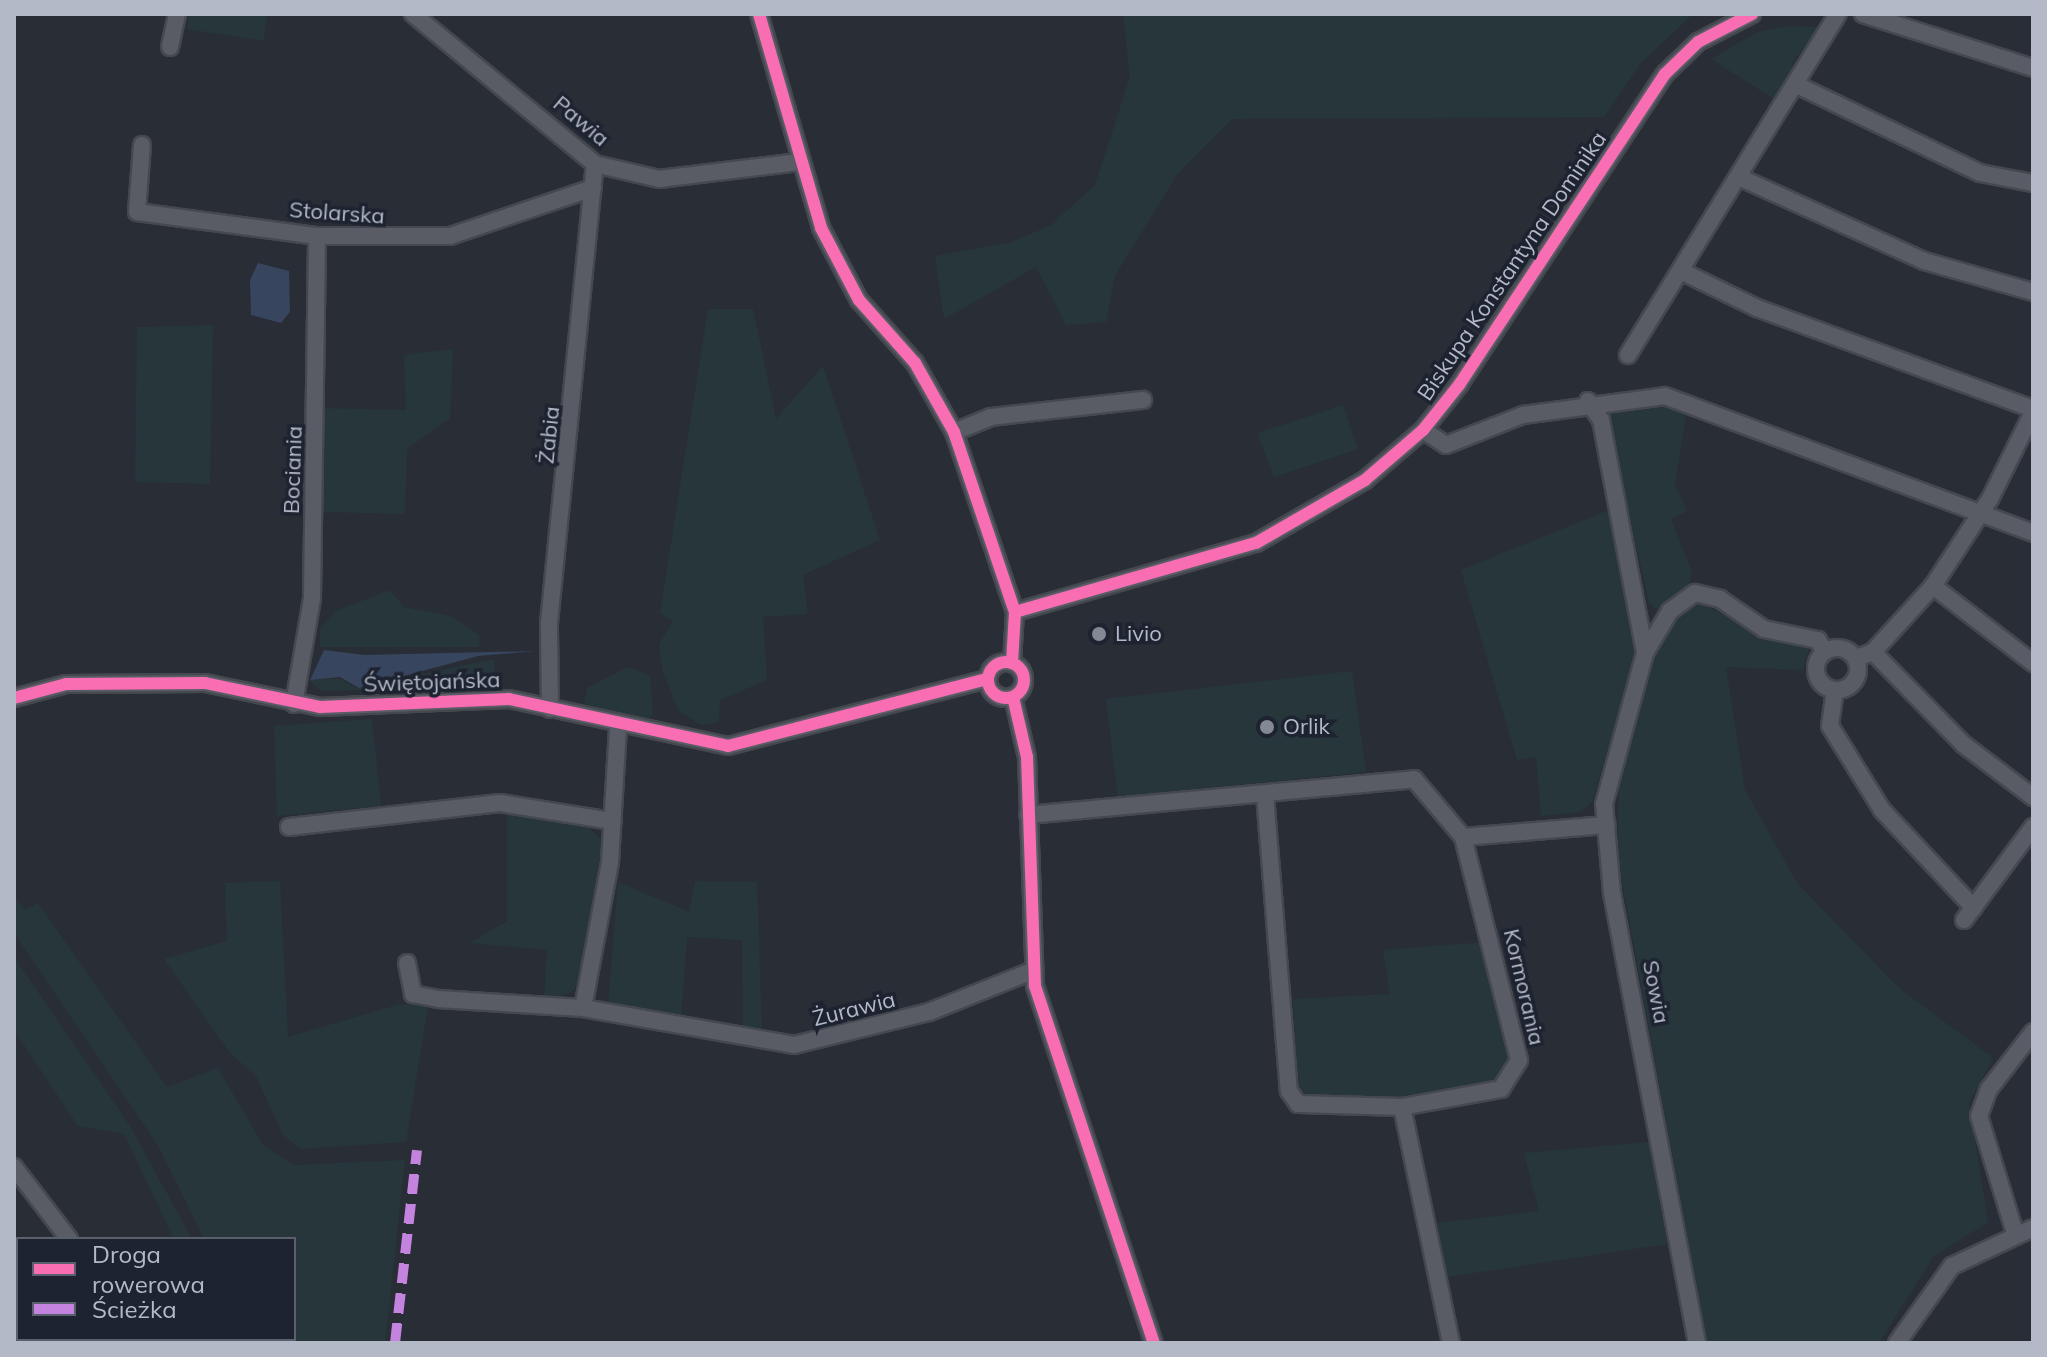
<!DOCTYPE html>
<meta charset="utf-8">
<style>
body{margin:0}
#map{position:relative;width:2047px;height:1357px;overflow:hidden;background:#292d36;font-family:Mulish,sans-serif}
div>[style]{position:absolute}
.green>*{inset:0;background:#26363b}
.water>*{inset:0;background:#38455f}
.roads{filter:drop-shadow(2px 0 #45484f) drop-shadow(-2px 0 #45484f) drop-shadow(0 2px #45484f) drop-shadow(0 -2px #45484f)}
.street>*{height:16px;margin:-8px;padding:0 8px;transform-origin:8px;border-radius:8px;background:#595c64}
.street>.ring{margin:-8px;padding:0;box-sizing:content-box;background:none;border:16px solid #595c64;border-radius:50%}
.quiet>*{height:10px;margin-top:-5px;transform-origin:0;background:repeating-linear-gradient(90deg,#c483df 0 20px,transparent 0 30px)}
.cycleway>*{height:12px;margin:-6px;padding:0 6px;transform-origin:6px;border-radius:6px;background:#f96db3}
.cycleway>.ring{margin:-6px;padding:0;box-sizing:content-box;background:none;border:12px solid #f96db3;border-radius:50%}
.dots>*{width:22px;height:22px;translate:-50% -50%;box-sizing:border-box;border:4px solid #1d2330;border-radius:50%}
span{translate:-50% -50%;white-space:nowrap;text-align:center;line-height:1.15;-webkit-text-stroke:7px #1d2330;paint-order:stroke}
.street-label{font-size:22px;color:#b3b9c7}
.poi-label{font-size:22px;color:#b3b9c7}
.left{translate:0 -50%;text-align:left}
.frame{position:absolute;inset:0;border:16px solid #b3b9c7;pointer-events:none}
.legend{position:absolute;left:16px;top:1237px;width:280px;height:104px;box-sizing:border-box;background:#1d2330;border:2px solid #595f6c;margin:0;padding:10px 14px;list-style:none;font-size:24px;color:#b3b9c7}
.legend li{display:flex;align-items:center;gap:16px;height:40px}
.legend b{width:40px;border:2px solid #595f6c}
</style>
<div id="map">
<div class="green">
<div style="clip-path:polygon(189px 14px,267px 14px,264px 41px,187px 29px)"></div>
<div style="clip-path:polygon(1123px 14px,1693px 14px,1641px 63px,1604px 117px,1232px 119px,1178px 173px,1115px 276px,1106px 322px,1066px 325px,1036px 267px,944px 319px,935px 256px,1012px 242px,1051px 225px,1095px 185px,1130px 76px)"></div>
<div style="clip-path:polygon(1788px 26px,1820px 27px,1794px 60px,1780px 103px,1711px 59px,1758px 32px)"></div>
<div style="clip-path:polygon(708px 309px,753px 309px,776px 419px,823px 366px,880px 540px,803px 575px,808px 614px,763px 617px,767px 680px,720px 700px,719px 722px,700px 725px,678px 710px,662px 669px,659px 644px,673px 621px,660px 613px)"></div>
<div style="clip-path:polygon(213px 325px,210px 484px,135px 482px,137px 327px)"></div>
<div style="clip-path:polygon(453px 349px,450px 418px,407px 449px,405px 514px,320px 512px,321px 408px,406px 410px,404px 355px)"></div>
<div style="clip-path:polygon(1650px 401px,1687px 408px,1675px 485px,1687px 511px,1671px 519px,1692px 572px,1688px 588px,1659px 611px,1649px 603px,1605px 405px)"></div>
<div style="clip-path:polygon(1343px 405px,1358px 449px,1274px 477px,1257px 433px)"></div>
<div style="clip-path:polygon(1611px 509px,1634px 610px,1635px 660px,1592px 802px,1580px 812px,1541px 816px,1536px 757px,1517px 760px,1461px 570px)"></div>
<div style="clip-path:polygon(390px 590px,404px 607px,451px 616px,479px 635px,480px 647px,320px 647px,320px 629px,336px 611px)"></div>
<div style="clip-path:polygon(1702px 604px,1776px 641px,1809px 647px,1803px 670px,1726px 667px,1745px 790px,1797px 883px,1899px 988px,1993px 1058px,1969px 1104px,1988px 1222px,1933px 1257px,1879px 1343px,1707px 1343px,1617px 855px,1619px 772px,1644px 681px,1664px 631px,1682px 611px)"></div>
<div style="clip-path:polygon(494px 659px,494px 688px,322px 691px,307px 679px,340px 679px,356px 688px)"></div>
<div style="clip-path:polygon(627px 667px,650px 675px,653px 715px,644px 721px,584px 705px,587px 688px)"></div>
<div style="clip-path:polygon(1352px 671px,1366px 772px,1118px 797px,1106px 699px)"></div>
<div style="clip-path:polygon(372px 719px,381px 806px,277px 816px,274px 726px)"></div>
<div style="clip-path:polygon(507px 811px,588px 826px,605px 844px,586px 973px,572px 992px,544px 1000px,547px 950px,470px 943px,507px 921px)"></div>
<div style="clip-path:polygon(280px 881px,288px 1037px,400px 1004px,428px 1006px,406px 1142px,301px 1149px,283px 1135px,256px 1076px,230px 1053px,164px 959px,227px 941px,225px 883px)"></div>
<div style="clip-path:polygon(695px 881px,757px 882px,762px 1032px,743px 1028px,742px 940px,687px 937px,681px 1021px,608px 1005px,618px 882px,689px 912px)"></div>
<div style="clip-path:polygon(14px 897px,26px 910px,38px 903px,167px 1087px,218px 1068px,263px 1145px,294px 1165px,405px 1160px,385px 1343px,251px 1343px,294px 1339px,294px 1239px,204px 1239px,157px 1144px,14px 933px)"></div>
<div style="clip-path:polygon(1485px 942px,1510px 1065px,1502px 1078px,1396px 1099px,1312px 1099px,1297px 1086px,1293px 999px,1390px 994px,1383px 950px)"></div>
<div style="clip-path:polygon(14px 957px,130px 1126px,192px 1239px,174px 1239px,124px 1134px,78px 1126px,14px 1030px)"></div>
<div style="clip-path:polygon(1649px 1142px,1667px 1244px,1447px 1277px,1437px 1223px,1539px 1211px,1524px 1153px)"></div>
</div>
<div class="water">
<div style="clip-path:polygon(258px 263px,289px 271px,290px 312px,281px 323px,251px 315px,250px 280px)"></div>
<div style="clip-path:polygon(324px 650px,364px 655px,536px 651px,478px 656px,359px 688px,340px 677px,310px 680px)"></div>
</div>
<div class="roads">
<div class="street">
<div style="left:413px;top:14px;width:236px;rotate:39.5deg"></div>
<div style="left:595px;top:164px;width:66px;rotate:13.2deg"></div>
<div style="left:659px;top:179px;width:141px;rotate:-6.9deg"></div>
<div style="left:759px;top:14px;width:223px;rotate:73.8deg"></div>
<div style="left:821px;top:228px;width:81px;rotate:62.2deg"></div>
<div style="left:859px;top:300px;width:84px;rotate:48.4deg"></div>
<div style="left:915px;top:363px;width:79px;rotate:60.5deg"></div>
<div style="left:954px;top:432px;width:190px;rotate:71.3deg"></div>
<div style="left:1015px;top:612px;width:51px;rotate:93.4deg"></div>
<div style="left:1863px;top:14px;width:178px;rotate:17.6deg"></div>
<div style="left:170px;top:47px;width:34px;rotate:-78deg"></div>
<div style="left:1797px;top:85px;width:203px;rotate:25.7deg"></div>
<div style="left:1980px;top:173px;width:54px;rotate:10.7deg"></div>
<div style="left:142px;top:145px;width:67px;rotate:94.3deg"></div>
<div style="left:137px;top:212px;width:182px;rotate:7.6deg"></div>
<div style="left:317px;top:236px;width:133px"></div>
<div style="left:450px;top:236px;width:151px;rotate:-18.6deg"></div>
<div style="left:1741px;top:178px;width:201px;rotate:24.4deg"></div>
<div style="left:1924px;top:261px;width:113px;rotate:15.9deg"></div>
<div style="left:1685px;top:273px;width:80px;rotate:25.9deg"></div>
<div style="left:1757px;top:308px;width:294px;rotate:20.1deg"></div>
<div style="left:1628px;top:355px;width:400px;rotate:-58.4deg"></div>
<div style="left:1588px;top:401px;width:23px;rotate:56deg"></div>
<div style="left:1601px;top:420px;width:237px;rotate:79.3deg"></div>
<div style="left:1423px;top:430px;width:27px;rotate:33deg"></div>
<div style="left:1446px;top:445px;width:83px;rotate:-21.3deg"></div>
<div style="left:1523px;top:415px;width:143px;rotate:-7.6deg"></div>
<div style="left:1665px;top:396px;width:393px;rotate:20.4deg"></div>
<div style="left:954px;top:432px;width:40px;rotate:-22deg"></div>
<div style="left:991px;top:417px;width:153px;rotate:-6.4deg"></div>
<div style="left:1933px;top:586px;width:126px;rotate:37.6deg"></div>
<div style="left:1015px;top:612px;width:251px;rotate:-16deg"></div>
<div style="left:1256px;top:543px;width:126px;rotate:-30deg"></div>
<div style="left:1365px;top:480px;width:77px;rotate:-40.8deg"></div>
<div style="left:1423px;top:430px;width:58px;rotate:-51.3deg"></div>
<div style="left:1459px;top:385px;width:373px;rotate:-56.5deg"></div>
<div style="left:1665px;top:74px;width:46px;rotate:-44.1deg"></div>
<div style="left:1698px;top:42px;width:61px;rotate:-27.4deg"></div>
<div class="ring" style="left:1816px;top:648px;width:26px;height:26px"></div>
<div style="left:1873px;top:652px;width:129px;rotate:45.6deg"></div>
<div style="left:1963px;top:744px;width:88px;rotate:37.1deg"></div>
<div style="left:1856px;top:658px;width:18px;rotate:-19deg"></div>
<div style="left:1873px;top:652px;width:89px;rotate:-47.7deg"></div>
<div style="left:1933px;top:586px;width:104px;rotate:-56.8deg"></div>
<div style="left:1990px;top:499px;width:97px;rotate:-63.7deg"></div>
<div class="ring" style="left:988px;top:662px;width:20px;height:20px"></div>
<div style="left:1835px;top:690px;width:36px;rotate:98deg"></div>
<div style="left:1830px;top:726px;width:99px;rotate:58.2deg"></div>
<div style="left:1882px;top:810px;width:134px;rotate:46.8deg"></div>
<div style="left:1013px;top:697px;width:62px;rotate:76.9deg"></div>
<div style="left:1027px;top:757px;width:229px;rotate:88deg"></div>
<div style="left:1035px;top:986px;width:376px;rotate:71.6deg"></div>
<div style="left:14px;top:698px;width:54px;rotate:-15.1deg"></div>
<div style="left:66px;top:684px;width:139px;rotate:-0.4deg"></div>
<div style="left:205px;top:683px;width:117px;rotate:11.8deg"></div>
<div style="left:320px;top:707px;width:189px;rotate:-2.4deg"></div>
<div style="left:509px;top:699px;width:224px;rotate:12.1deg"></div>
<div style="left:728px;top:746px;width:268px;rotate:-14.5deg"></div>
<div style="left:294px;top:704px;width:107px;rotate:-80.3deg"></div>
<div style="left:312px;top:599px;width:363px;rotate:-89.2deg"></div>
<div style="left:550px;top:709px;width:86px;rotate:-90.7deg"></div>
<div style="left:549px;top:623px;width:461px;rotate:-84.3deg"></div>
<div style="left:1265px;top:795px;width:297px;rotate:85.4deg"></div>
<div style="left:1289px;top:1091px;width:16px;rotate:55deg"></div>
<div style="left:1298px;top:1104px;width:104px;rotate:1.7deg"></div>
<div style="left:1028px;top:815px;width:388px;rotate:-5.3deg"></div>
<div style="left:1414px;top:779px;width:76px;rotate:49.8deg"></div>
<div style="left:289px;top:827px;width:212px;rotate:-6.5deg"></div>
<div style="left:500px;top:803px;width:114px;rotate:9.1deg"></div>
<div style="left:1964px;top:920px;width:116px;rotate:-53.4deg"></div>
<div style="left:407px;top:963px;width:32px;rotate:79deg"></div>
<div style="left:413px;top:994px;width:25px;rotate:11deg"></div>
<div style="left:438px;top:999px;width:145px;rotate:3.6deg"></div>
<div style="left:583px;top:1008px;width:214px;rotate:9.9deg"></div>
<div style="left:794px;top:1045px;width:139px;rotate:-13.7deg"></div>
<div style="left:929px;top:1012px;width:111px;rotate:-21.7deg"></div>
<div style="left:583px;top:1008px;width:148px;rotate:-79.5deg"></div>
<div style="left:610px;top:862px;width:134px;rotate:-86.6deg"></div>
<div style="left:14px;top:1167px;width:91px;rotate:52.6deg"></div>
<div style="left:2015px;top:1233px;width:122px;rotate:-107.1deg"></div>
<div style="left:1979px;top:1116px;width:29px;rotate:-70deg"></div>
<div style="left:1989px;top:1089px;width:72px;rotate:-52.3deg"></div>
<div style="left:14px;top:1289px;width:4px;rotate:14deg"></div>
<div style="left:1451px;top:1343px;width:241px;rotate:-101.7deg"></div>
<div style="left:1402px;top:1107px;width:101px;rotate:-10.3deg"></div>
<div style="left:1501px;top:1089px;width:34px;rotate:-58deg"></div>
<div style="left:1519px;top:1060px;width:230px;rotate:-104.1deg"></div>
<div style="left:1463px;top:837px;width:144px;rotate:-4.8deg"></div>
<div style="left:1697px;top:1343px;width:458px;rotate:-100.7deg"></div>
<div style="left:1612px;top:893px;width:89px;rotate:-95.1deg"></div>
<div style="left:1604px;top:804px;width:156px;rotate:-74.8deg"></div>
<div style="left:1645px;top:653px;width:49px;rotate:-59.2deg"></div>
<div style="left:1670px;top:611px;width:31px;rotate:-36deg"></div>
<div style="left:1695px;top:593px;width:26px;rotate:13deg"></div>
<div style="left:1720px;top:599px;width:53px;rotate:34.3deg"></div>
<div style="left:1764px;top:629px;width:55px;rotate:11.5deg"></div>
<div style="left:1818px;top:640px;width:13px;rotate:61deg"></div>
<div style="left:1897px;top:1343px;width:95px;rotate:-54.5deg"></div>
<div style="left:1952px;top:1266px;width:89px;rotate:-25.1deg"></div>
</div>
</div>
<div class="quiet">
<div style="left:395px;top:1343px;width:194px;rotate:-83.5deg"></div>
</div>
<div class="cycleway">
<div style="left:759px;top:14px;width:223px;rotate:73.8deg"></div>
<div style="left:821px;top:228px;width:81px;rotate:62.2deg"></div>
<div style="left:859px;top:300px;width:84px;rotate:48.4deg"></div>
<div style="left:915px;top:363px;width:79px;rotate:60.5deg"></div>
<div style="left:954px;top:432px;width:190px;rotate:71.3deg"></div>
<div style="left:1015px;top:612px;width:51px;rotate:93.4deg"></div>
<div style="left:1015px;top:612px;width:251px;rotate:-16deg"></div>
<div style="left:1256px;top:543px;width:126px;rotate:-30deg"></div>
<div style="left:1365px;top:480px;width:77px;rotate:-40.8deg"></div>
<div style="left:1423px;top:430px;width:58px;rotate:-51.3deg"></div>
<div style="left:1459px;top:385px;width:373px;rotate:-56.5deg"></div>
<div style="left:1665px;top:74px;width:46px;rotate:-44.1deg"></div>
<div style="left:1698px;top:42px;width:61px;rotate:-27.4deg"></div>
<div class="ring" style="left:988px;top:662px;width:24px;height:24px"></div>
<div style="left:1013px;top:697px;width:62px;rotate:76.9deg"></div>
<div style="left:1027px;top:757px;width:229px;rotate:88deg"></div>
<div style="left:1035px;top:986px;width:376px;rotate:71.6deg"></div>
<div style="left:14px;top:698px;width:54px;rotate:-15.1deg"></div>
<div style="left:66px;top:684px;width:139px;rotate:-0.4deg"></div>
<div style="left:205px;top:683px;width:117px;rotate:11.8deg"></div>
<div style="left:320px;top:707px;width:189px;rotate:-2.4deg"></div>
<div style="left:509px;top:699px;width:224px;rotate:12.1deg"></div>
<div style="left:728px;top:746px;width:268px;rotate:-14.5deg"></div>
</div>
<div class="dots">
<div style="left:1099px;top:634px;background:#838894"></div>
<div style="left:1267px;top:727px;background:#838894"></div>
</div>
<div class="street-label">
<span style="left:581px;top:121px;rotate:40deg">Pawia</span>
<span style="left:337px;top:213px;rotate:4deg">Stolarska</span>
<span style="left:1512px;top:266px;rotate:-56deg">Biskupa Konstantyna Dominika</span>
<span style="left:549px;top:435px;rotate:-84deg">Żabia</span>
<span style="left:293px;top:470px;rotate:-88deg">Bociania</span>
<span style="left:432px;top:682px;rotate:-2deg">Świętojańska</span>
<span style="left:1524px;top:987px;rotate:77deg">Kormorania</span>
<span style="left:1656px;top:992px;rotate:79deg">Sowia</span>
<span style="left:854px;top:1009px;rotate:-14deg">Żurawia</span>
</div>
<div class="poi-label">
<span class="left" style="left:1115px;top:634px">Livio</span>
<span class="left" style="left:1283px;top:727px">Orlik</span>
</div>
<div class="frame"></div>
<ul class="legend">
<li><b style="height:10px;background:#f96db3"></b>Droga rowerowa</li>
<li><b style="height:10px;background:#c483df"></b>Ścieżka</li>
</ul>
</div>
